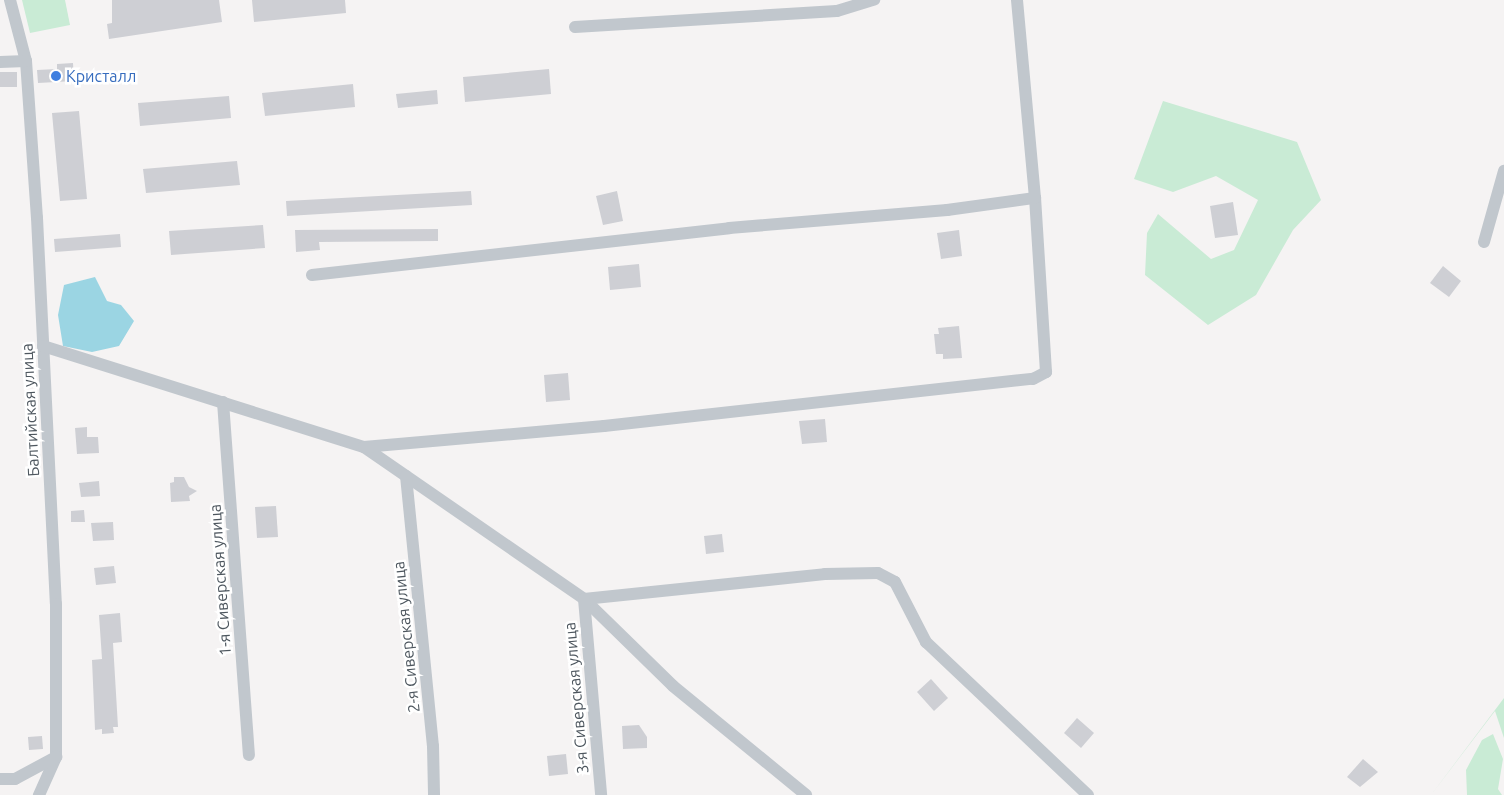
<!DOCTYPE html>
<meta charset="utf-8">
<style>
body{margin:0}
#map{position:relative;width:1504px;height:795px;overflow:hidden;background:#f5f3f3;font-family:Ubuntu,sans-serif}
div>[style]{position:absolute}
.green>*{inset:0;background:#c9ebd5}
.water>*{inset:0;background:#9bd5e3}
.building>*{inset:0;background:#cecfd4}
.minor>*{height:12px;margin:-6px;padding:0 6px;transform-origin:6px;border-radius:6px;background:#c1c7cd}
.dots>*{width:14px;height:14px;translate:-50% -50%;box-sizing:border-box;border:2px solid #fff;border-radius:50%}
span{translate:-50% -50%;white-space:nowrap;text-align:center;line-height:1.15;-webkit-text-stroke:5px #fff;paint-order:stroke}
.shop-label{font-size:16px;color:#366cbe}
.left{translate:0 -50%;text-align:left}
.street-label{font-size:16px;color:#4d565e}
</style>
<div id="map">
<div class="green">
<div style="clip-path:polygon(22px 0,65px 0,70px 25px,30px 33px)"></div>
<div style="clip-path:polygon(1163px 101px,1297px 142px,1321px 200px,1293px 230px,1256px 295px,1208px 325px,1145px 275px,1147px 233px,1158px 214px,1211px 259px,1234px 250px,1258px 200px,1216px 176px,1173px 192px,1134px 179px)"></div>
<div style="clip-path:polygon(1504px 698px,1504px 738px,1495px 711px,1431px 795px)"></div>
<div style="clip-path:polygon(1493px 734px,1503px 759px,1498px 789px,1502px 795px,1467px 795px,1466px 770px,1482px 740px)"></div>
</div>
<div class="water">
<div style="clip-path:polygon(95px 277px,107px 301px,121px 305px,134px 321px,119px 346px,92px 352px,63px 346px,58px 315px,64px 285px)"></div>
</div>
<div class="building">
<div style="clip-path:polygon(112px 0,219px 0,222px 22px,109px 39px,107px 24px,112px 23px)"></div>
<div style="clip-path:polygon(252px 0,345px 0,346px 13px,254px 22px)"></div>
<div style="clip-path:polygon(73px 63px,74px 81px,38px 83px,37px 70px,57px 69px,57px 64px)"></div>
<div style="clip-path:polygon(549px 69px,551px 94px,465px 102px,463px 77px)"></div>
<div style="clip-path:polygon(0 72px,17px 72px,17px 87px,0 87px)"></div>
<div style="clip-path:polygon(353px 84px,355px 107px,265px 116px,262px 93px)"></div>
<div style="clip-path:polygon(437px 90px,438px 104px,398px 108px,396px 94px)"></div>
<div style="clip-path:polygon(229px 96px,231px 118px,140px 126px,138px 103px)"></div>
<div style="clip-path:polygon(79px 111px,87px 199px,60px 201px,52px 113px)"></div>
<div style="clip-path:polygon(237px 161px,240px 185px,146px 193px,143px 169px)"></div>
<div style="clip-path:polygon(471px 191px,472px 205px,287px 216px,286px 201px)"></div>
<div style="clip-path:polygon(617px 191px,623px 221px,603px 225px,596px 196px)"></div>
<div style="clip-path:polygon(1233px 202px,1238px 235px,1215px 238px,1210px 206px)"></div>
<div style="clip-path:polygon(263px 225px,265px 248px,171px 255px,169px 231px)"></div>
<div style="clip-path:polygon(438px 229px,438px 241px,319px 242px,320px 250px,296px 252px,295px 230px)"></div>
<div style="clip-path:polygon(959px 230px,962px 256px,941px 259px,937px 233px)"></div>
<div style="clip-path:polygon(120px 234px,121px 247px,55px 252px,54px 239px)"></div>
<div style="clip-path:polygon(639px 264px,641px 287px,610px 290px,608px 267px)"></div>
<div style="clip-path:polygon(1443px 266px,1461px 281px,1449px 297px,1430px 283px)"></div>
<div style="clip-path:polygon(959px 326px,962px 358px,943px 359px,943px 354px,936px 354px,934px 334px,939px 334px,938px 328px)"></div>
<div style="clip-path:polygon(568px 373px,570px 400px,546px 402px,544px 375px)"></div>
<div style="clip-path:polygon(825px 419px,827px 442px,802px 444px,799px 421px)"></div>
<div style="clip-path:polygon(87px 427px,87px 437px,98px 437px,99px 453px,77px 454px,75px 428px)"></div>
<div style="clip-path:polygon(174px 477px,184px 477px,189px 487px,197px 491px,189px 496px,190px 501px,171px 502px,170px 483px,174px 482px)"></div>
<div style="clip-path:polygon(99px 481px,100px 496px,81px 497px,79px 483px)"></div>
<div style="clip-path:polygon(276px 506px,278px 537px,257px 538px,255px 507px)"></div>
<div style="clip-path:polygon(84px 510px,85px 522px,71px 522px,71px 511px)"></div>
<div style="clip-path:polygon(113px 522px,114px 540px,93px 541px,91px 523px)"></div>
<div style="clip-path:polygon(722px 534px,724px 552px,706px 554px,704px 536px)"></div>
<div style="clip-path:polygon(114px 566px,116px 583px,96px 585px,94px 568px)"></div>
<div style="clip-path:polygon(120px 613px,122px 642px,113px 643px,118px 727px,113px 727px,114px 733px,102px 734px,102px 729px,95px 730px,92px 660px,102px 659px,99px 615px)"></div>
<div style="clip-path:polygon(931px 679px,948px 698px,934px 711px,917px 692px)"></div>
<div style="clip-path:polygon(1077px 718px,1094px 733px,1081px 748px,1064px 733px)"></div>
<div style="clip-path:polygon(639px 725px,647px 737px,647px 748px,623px 749px,622px 726px)"></div>
<div style="clip-path:polygon(42px 736px,43px 749px,29px 750px,28px 737px)"></div>
<div style="clip-path:polygon(566px 754px,568px 774px,549px 776px,547px 756px)"></div>
<div style="clip-path:polygon(1363px 759px,1378px 772px,1360px 787px,1347px 777px)"></div>
</div>
<div class="minor">
<div style="left:10px;top:0;width:63px;rotate:75.3deg"></div>
<div style="left:26px;top:61px;width:157px;rotate:86deg"></div>
<div style="left:37px;top:218px;width:386px;rotate:87.2deg"></div>
<div style="left:56px;top:604px;width:153px;rotate:90deg"></div>
<div style="left:56px;top:757px;width:42px;rotate:114.1deg"></div>
<div style="left:575px;top:27px;width:262px;rotate:-3.5deg"></div>
<div style="left:837px;top:11px;width:39px;rotate:-17deg"></div>
<div style="left:0;top:62px;width:26px;rotate:-2deg"></div>
<div style="left:1484px;top:242px;width:74px;rotate:-74.3deg"></div>
<div style="left:312px;top:275px;width:420px;rotate:-6.4deg"></div>
<div style="left:729px;top:228px;width:219px;rotate:-4.7deg"></div>
<div style="left:947px;top:210px;width:89px;rotate:-7.8deg"></div>
<div style="left:43px;top:346px;width:337px;rotate:17.5deg"></div>
<div style="left:364px;top:447px;width:267px;rotate:34.6deg"></div>
<div style="left:584px;top:599px;width:124px;rotate:44.3deg"></div>
<div style="left:673px;top:686px;width:172px;rotate:39.3deg"></div>
<div style="left:223px;top:402px;width:354px;rotate:85.8deg"></div>
<div style="left:364px;top:447px;width:241px;rotate:-5deg"></div>
<div style="left:604px;top:426px;width:432px;rotate:-6.3deg"></div>
<div style="left:1033px;top:379px;width:15px;rotate:-28deg"></div>
<div style="left:1046px;top:372px;width:174px;rotate:-93.6deg"></div>
<div style="left:1035px;top:198px;width:199px;rotate:-95.2deg"></div>
<div style="left:406px;top:476px;width:271px;rotate:84.3deg"></div>
<div style="left:433px;top:746px;width:49px;rotate:88.8deg"></div>
<div style="left:584px;top:599px;width:242px;rotate:-5.9deg"></div>
<div style="left:825px;top:574px;width:53px;rotate:-1.1deg"></div>
<div style="left:878px;top:573px;width:19px;rotate:28deg"></div>
<div style="left:895px;top:582px;width:68px;rotate:62.7deg"></div>
<div style="left:926px;top:642px;width:223px;rotate:43.4deg"></div>
<div style="left:584px;top:599px;width:197px;rotate:85deg"></div>
<div style="left:0;top:779px;width:15px"></div>
<div style="left:15px;top:779px;width:47px;rotate:-28.2deg"></div>
</div>
<div class="dots">
<div style="left:56px;top:76px;background:#3f7fe0"></div>
</div>
<div class="shop-label">
<span class="left" style="left:66px;top:76px">Кристалл</span>
</div>
<div class="street-label">
<span style="left:30px;top:410px;rotate:-93deg">Балтийская улица</span>
<span style="left:220px;top:580px;rotate:-94deg">1-я Сиверская улица</span>
<span style="left:406px;top:637px;rotate:-96deg">2-я Сиверская улица</span>
<span style="left:576px;top:698px;rotate:-95deg">3-я Сиверская улица</span>
</div>
</div>
